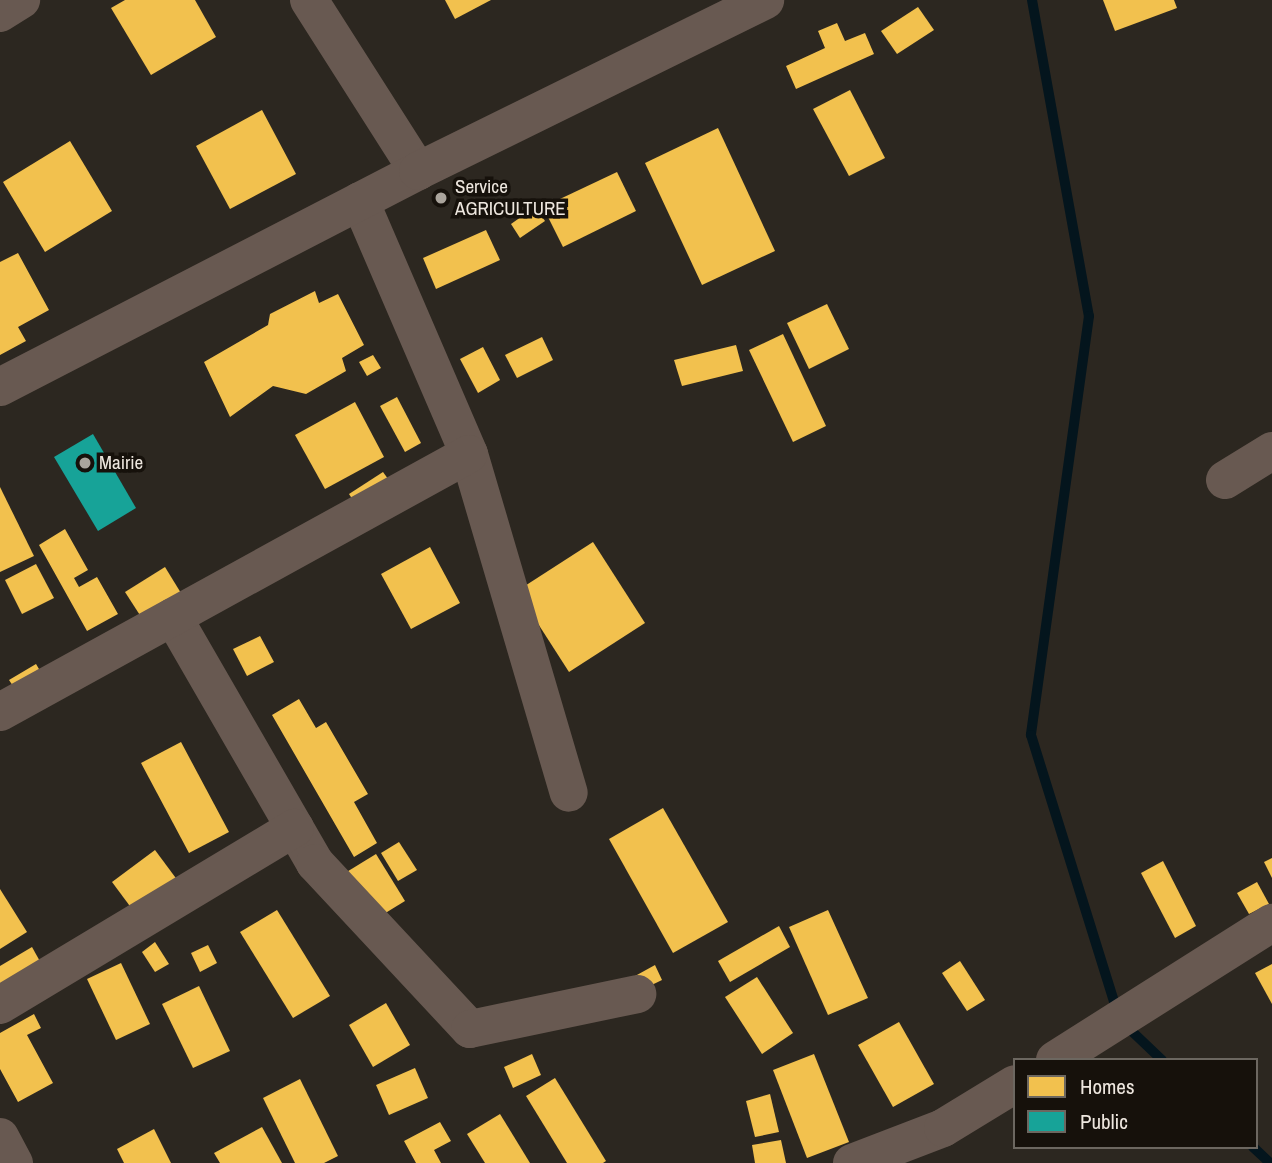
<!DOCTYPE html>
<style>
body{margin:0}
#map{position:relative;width:1272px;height:1163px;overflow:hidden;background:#2c2720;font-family:"Archivo Narrow",sans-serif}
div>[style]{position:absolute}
.homes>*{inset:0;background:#f2c14e}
.public>*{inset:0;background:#17a398}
.stream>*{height:10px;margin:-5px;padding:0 5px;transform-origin:5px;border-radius:5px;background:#04151d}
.minor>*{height:38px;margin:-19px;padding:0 19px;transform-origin:19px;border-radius:19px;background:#685951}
.dots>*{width:19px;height:19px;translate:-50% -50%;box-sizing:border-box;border:4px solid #16110b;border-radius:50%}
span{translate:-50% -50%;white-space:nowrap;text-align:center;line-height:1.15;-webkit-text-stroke:7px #16110b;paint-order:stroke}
.poi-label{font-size:19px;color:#eee7df}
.left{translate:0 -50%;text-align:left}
.legend{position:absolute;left:1013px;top:1058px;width:245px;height:91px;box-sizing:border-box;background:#16110b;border:2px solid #6c6760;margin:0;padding:9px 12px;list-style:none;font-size:21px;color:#eee7df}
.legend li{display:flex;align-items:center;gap:14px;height:35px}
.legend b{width:35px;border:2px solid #6c6760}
</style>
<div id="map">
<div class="homes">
<div style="clip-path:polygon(125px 0,195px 0,216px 37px,151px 75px,111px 8px)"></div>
<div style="clip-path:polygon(445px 0,491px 0,455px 19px)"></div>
<div style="clip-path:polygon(1103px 0,1174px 0,1177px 8px,1115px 31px)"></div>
<div style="clip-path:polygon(918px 7px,934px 30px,897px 54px,881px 31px)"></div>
<div style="clip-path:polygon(837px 23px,845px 41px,865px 33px,874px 54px,796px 89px,786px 66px,825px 48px,818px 31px)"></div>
<div style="clip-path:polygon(850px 90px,885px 158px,849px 176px,813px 109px)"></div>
<div style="clip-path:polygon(262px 110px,296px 174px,230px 209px,196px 146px)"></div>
<div style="clip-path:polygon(718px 128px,775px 251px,702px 285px,645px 163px)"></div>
<div style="clip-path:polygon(70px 141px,112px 211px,45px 252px,3px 182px)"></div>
<div style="clip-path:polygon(617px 172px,636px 211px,563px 247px,543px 207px)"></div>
<div style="clip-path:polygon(535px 207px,545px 221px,520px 238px,511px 224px)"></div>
<div style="clip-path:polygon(486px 230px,500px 260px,436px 289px,423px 258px)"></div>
<div style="clip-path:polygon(18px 253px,49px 310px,18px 327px,26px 341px,0 355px,0 262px)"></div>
<div style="clip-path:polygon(315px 291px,319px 303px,338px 294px,364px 345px,342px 358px,346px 371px,306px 394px,273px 386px,230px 417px,204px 362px,268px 325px,270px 314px)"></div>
<div style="clip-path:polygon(827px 304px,849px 349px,809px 369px,787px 323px)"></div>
<div style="clip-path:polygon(783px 334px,826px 426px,793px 442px,749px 350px)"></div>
<div style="clip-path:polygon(542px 337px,553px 360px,517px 378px,505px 355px)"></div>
<div style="clip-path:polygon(736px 345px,743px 371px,682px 386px,674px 360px)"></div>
<div style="clip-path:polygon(483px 347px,500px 380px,478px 393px,460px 359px)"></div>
<div style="clip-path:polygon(373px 355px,381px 368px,367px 376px,359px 362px)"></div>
<div style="clip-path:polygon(397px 397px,421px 443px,405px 452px,380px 406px)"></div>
<div style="clip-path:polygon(355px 402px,384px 457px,325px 489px,295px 435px)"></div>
<div style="clip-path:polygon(383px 472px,391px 483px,356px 505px,349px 494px)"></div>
<div style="clip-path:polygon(0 487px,34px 556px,0 572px)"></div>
<div style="clip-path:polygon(65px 529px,88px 570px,74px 578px,79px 587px,97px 577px,118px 614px,87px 631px,39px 545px)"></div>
<div style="clip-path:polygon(593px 542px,645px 623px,569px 672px,517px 591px)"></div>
<div style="clip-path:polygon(430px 547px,460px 603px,411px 629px,381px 574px)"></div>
<div style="clip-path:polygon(36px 564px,54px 598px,22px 614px,5px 580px)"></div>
<div style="clip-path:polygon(165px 567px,184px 598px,145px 623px,125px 592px)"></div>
<div style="clip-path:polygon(260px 636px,274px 662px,247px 676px,233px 649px)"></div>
<div style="clip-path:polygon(36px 664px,42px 674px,15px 689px,9px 680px)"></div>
<div style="clip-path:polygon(299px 699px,316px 728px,326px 722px,368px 794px,354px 802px,377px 843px,354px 857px,272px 715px)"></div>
<div style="clip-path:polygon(181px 742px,229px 832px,189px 853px,141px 763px)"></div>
<div style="clip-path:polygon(663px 808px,728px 922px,673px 953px,609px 839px)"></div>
<div style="clip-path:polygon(399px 842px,417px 870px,398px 881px,381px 853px)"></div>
<div style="clip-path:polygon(155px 850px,181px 885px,138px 917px,112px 882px)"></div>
<div style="clip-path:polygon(376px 854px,405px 901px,374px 920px,345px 873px)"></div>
<div style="clip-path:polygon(1272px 858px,1272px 878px,1264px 862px)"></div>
<div style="clip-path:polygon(1163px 861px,1196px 926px,1175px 938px,1141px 873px)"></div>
<div style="clip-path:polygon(1257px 882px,1269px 904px,1249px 914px,1237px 893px)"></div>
<div style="clip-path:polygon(0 889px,27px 932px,0 949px)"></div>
<div style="clip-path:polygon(277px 910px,330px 996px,293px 1018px,240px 932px)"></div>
<div style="clip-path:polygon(828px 910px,868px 998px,828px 1015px,789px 927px)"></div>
<div style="clip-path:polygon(779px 926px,790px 947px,730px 982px,718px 961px)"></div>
<div style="clip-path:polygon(155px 942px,169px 964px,155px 972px,142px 952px)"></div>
<div style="clip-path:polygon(208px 945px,217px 963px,200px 972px,191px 953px)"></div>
<div style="clip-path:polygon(32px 947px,47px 974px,0 1002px,0 966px)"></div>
<div style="clip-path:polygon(960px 961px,985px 1000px,967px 1011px,942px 973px)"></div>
<div style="clip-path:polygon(121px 963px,150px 1024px,116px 1040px,87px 979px)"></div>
<div style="clip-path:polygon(1272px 964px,1272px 1004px,1255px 973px)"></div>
<div style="clip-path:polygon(655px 965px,662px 980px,633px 994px,626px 981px)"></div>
<div style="clip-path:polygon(757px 977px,793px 1033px,762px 1054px,725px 997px)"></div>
<div style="clip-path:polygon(199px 986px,230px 1051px,193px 1068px,162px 1004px)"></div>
<div style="clip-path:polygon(386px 1003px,410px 1045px,373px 1067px,349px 1025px)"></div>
<div style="clip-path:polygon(34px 1014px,41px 1028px,27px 1035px,53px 1083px,18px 1102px,0 1069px,0 1033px)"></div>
<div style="clip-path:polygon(899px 1022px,934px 1084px,893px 1107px,858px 1045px)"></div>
<div style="clip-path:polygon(532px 1054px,541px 1075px,513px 1088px,504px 1067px)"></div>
<div style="clip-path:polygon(814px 1054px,849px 1142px,807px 1158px,773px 1070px)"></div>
<div style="clip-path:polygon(415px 1068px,428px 1098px,389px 1115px,376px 1085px)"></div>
<div style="clip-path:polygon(555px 1078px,606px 1161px,603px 1163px,567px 1163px,526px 1096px)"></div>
<div style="clip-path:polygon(300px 1079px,338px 1156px,324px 1163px,295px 1163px,263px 1098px)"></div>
<div style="clip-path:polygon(770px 1094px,779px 1132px,755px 1137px,746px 1101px)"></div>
<div style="clip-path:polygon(500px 1114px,530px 1163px,485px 1163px,467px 1134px)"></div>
<div style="clip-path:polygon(440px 1122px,451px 1141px,434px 1150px,441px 1163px,416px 1163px,404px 1141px)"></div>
<div style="clip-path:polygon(262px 1127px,282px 1163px,220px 1163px,214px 1153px)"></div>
<div style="clip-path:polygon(154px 1129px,171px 1163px,124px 1163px,117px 1149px)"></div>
<div style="clip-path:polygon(781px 1140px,786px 1163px,755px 1163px,752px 1145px)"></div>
</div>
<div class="public">
<div style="clip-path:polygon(93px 434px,136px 508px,98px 531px,54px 457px)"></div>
</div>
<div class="stream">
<div style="left:1032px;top:0;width:321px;rotate:79.8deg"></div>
<div style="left:1089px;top:316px;width:423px;rotate:97.9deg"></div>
<div style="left:1031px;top:735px;width:299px;rotate:72.7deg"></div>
<div style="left:1120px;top:1020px;width:58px;rotate:43.6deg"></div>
<div style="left:1253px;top:1147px;width:23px;rotate:43deg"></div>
</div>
<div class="minor">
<div style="left:309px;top:0;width:203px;rotate:57.5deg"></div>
<div style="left:0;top:13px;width:25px;rotate:-32deg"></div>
<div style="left:360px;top:201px;width:275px;rotate:66.7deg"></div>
<div style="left:469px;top:454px;width:353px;rotate:73.6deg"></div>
<div style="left:0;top:387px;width:471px;rotate:-27.3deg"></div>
<div style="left:418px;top:171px;width:387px;rotate:-26.2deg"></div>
<div style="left:1225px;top:480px;width:55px;rotate:-31.7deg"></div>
<div style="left:173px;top:617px;width:284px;rotate:60deg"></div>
<div style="left:315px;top:863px;width:227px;rotate:47deg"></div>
<div style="left:470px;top:1029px;width:171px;rotate:-11.8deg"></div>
<div style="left:0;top:712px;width:535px;rotate:-28.82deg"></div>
<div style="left:0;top:1005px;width:344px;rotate:-31deg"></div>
<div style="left:1055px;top:1060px;width:257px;rotate:-32.3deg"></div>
<div style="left:0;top:1137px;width:30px;rotate:62deg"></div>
<div style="left:852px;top:1163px;width:97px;rotate:-21deg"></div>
<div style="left:943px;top:1128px;width:84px;rotate:-31.4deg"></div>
</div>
<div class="dots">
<div style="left:441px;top:198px;background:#aaa49c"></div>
<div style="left:85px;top:463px;background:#aaa49c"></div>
</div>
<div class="poi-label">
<span class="left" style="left:455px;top:198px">Service<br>AGRICULTURE</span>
<span class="left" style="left:99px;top:463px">Mairie</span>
</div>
<ul class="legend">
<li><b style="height:19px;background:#f2c14e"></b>Homes</li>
<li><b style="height:19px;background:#17a398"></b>Public</li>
</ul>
</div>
